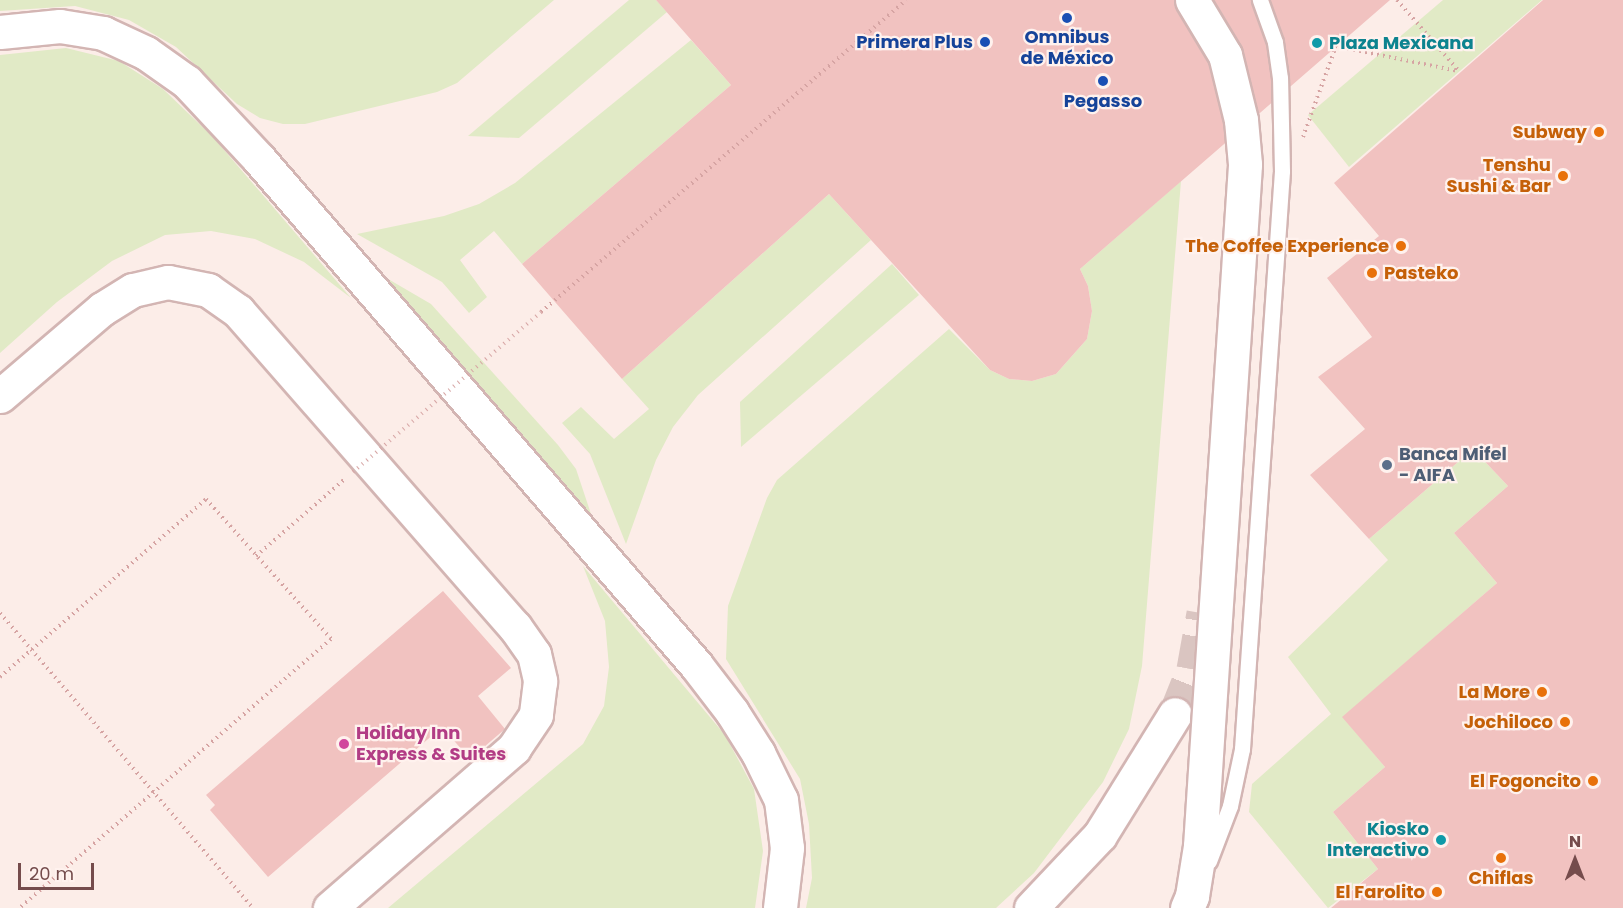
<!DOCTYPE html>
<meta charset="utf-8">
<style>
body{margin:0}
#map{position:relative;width:1623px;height:908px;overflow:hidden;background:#fcede8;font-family:Poppins,sans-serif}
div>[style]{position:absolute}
.green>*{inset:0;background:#e1eac6}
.building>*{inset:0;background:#f1c2c0}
.secondary-tunnel>*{height:33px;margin-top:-16.5px;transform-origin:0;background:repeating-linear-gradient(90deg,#dac5c1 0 33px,transparent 0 49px)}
.path>*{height:4px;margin-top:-2px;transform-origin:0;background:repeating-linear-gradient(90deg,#d6a4a3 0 1.5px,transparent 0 6px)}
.roads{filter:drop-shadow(2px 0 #d3b5b3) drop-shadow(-2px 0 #d3b5b3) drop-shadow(0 2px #d3b5b3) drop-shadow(0 -2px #d3b5b3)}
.tertiary>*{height:33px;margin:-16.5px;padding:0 16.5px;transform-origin:16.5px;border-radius:16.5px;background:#fff}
.secondary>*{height:33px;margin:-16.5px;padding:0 16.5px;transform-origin:16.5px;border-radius:16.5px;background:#fff}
.path-bridge>*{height:4px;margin-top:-2px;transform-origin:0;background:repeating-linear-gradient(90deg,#d6a4a3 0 1.5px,transparent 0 6px)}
.bridges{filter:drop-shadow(2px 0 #d3b5b3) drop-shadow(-2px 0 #d3b5b3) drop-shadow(0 2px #d3b5b3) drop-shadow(0 -2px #d3b5b3)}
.service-bridge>*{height:15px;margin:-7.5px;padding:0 7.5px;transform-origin:7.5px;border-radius:7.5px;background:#fff}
.secondary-bridge>*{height:33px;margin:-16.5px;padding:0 16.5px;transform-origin:16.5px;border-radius:16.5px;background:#fff}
.dots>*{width:16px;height:16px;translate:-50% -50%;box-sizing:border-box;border:3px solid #fff2ee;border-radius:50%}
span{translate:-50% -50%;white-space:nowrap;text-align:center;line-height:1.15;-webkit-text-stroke:4.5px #fff2ee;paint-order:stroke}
.transit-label{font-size:18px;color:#164399;font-weight:700}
.right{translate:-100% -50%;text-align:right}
.culture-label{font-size:18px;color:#0d838f;font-weight:700}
.left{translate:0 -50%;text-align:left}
.food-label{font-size:18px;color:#c56008;font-weight:700}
.service-label{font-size:18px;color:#4e5e75;font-weight:700}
.hotel-label{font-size:18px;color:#b23c85;font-weight:700}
.north{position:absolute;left:1545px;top:830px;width:60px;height:60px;-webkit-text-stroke:4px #fff2ee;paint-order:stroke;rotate:0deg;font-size:16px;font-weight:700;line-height:24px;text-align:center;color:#754c4c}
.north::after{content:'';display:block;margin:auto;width:21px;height:27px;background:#754c4c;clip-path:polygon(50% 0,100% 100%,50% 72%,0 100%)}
.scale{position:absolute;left:18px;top:863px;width:76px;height:27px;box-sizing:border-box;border:3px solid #754c4c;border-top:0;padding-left:8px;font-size:18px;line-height:21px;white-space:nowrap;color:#754c4c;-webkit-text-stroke:4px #fff2ee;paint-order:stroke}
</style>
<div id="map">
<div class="green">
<div style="clip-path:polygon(0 0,554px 0,457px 83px,437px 92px,305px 124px,283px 124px,260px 118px,237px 104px,176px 47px,129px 20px,75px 6px,0 11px)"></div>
<div style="clip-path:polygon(629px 0,656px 0,667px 12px,519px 138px,468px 136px)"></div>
<div style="clip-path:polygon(1443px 0,1542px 0,1349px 167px,1308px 115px)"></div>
<div style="clip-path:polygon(691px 40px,731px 85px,522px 264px,494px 231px,460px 260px,487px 297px,469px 313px,442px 282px,357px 234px,444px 216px,479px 204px,515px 183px)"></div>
<div style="clip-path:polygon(66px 48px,119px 61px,163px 89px,213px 137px,351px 298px,304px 262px,255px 239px,211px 231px,165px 235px,112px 261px,57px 302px,0 353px,0 55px)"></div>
<div style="clip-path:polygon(1181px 181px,1142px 666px,1129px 729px,1103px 782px,1034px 873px,996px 908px,806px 908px,812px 878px,809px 824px,800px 779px,726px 659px,728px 606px,767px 498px,777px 480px,949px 329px,990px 370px,1009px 379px,1032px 381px,1056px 374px,1087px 339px,1092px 311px,1088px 286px,1080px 269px)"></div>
<div style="clip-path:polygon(829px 194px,871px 240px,698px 395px,673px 427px,656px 460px,626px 544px,590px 454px,562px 423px,581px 407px,614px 439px,649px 409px,622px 379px)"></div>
<div style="clip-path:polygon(892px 264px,919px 295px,741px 447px,740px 402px)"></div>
<div style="clip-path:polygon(383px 276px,431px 304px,558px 445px,576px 469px,593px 520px)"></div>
<div style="clip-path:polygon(1473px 449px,1508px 486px,1454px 533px,1497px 583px,1343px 717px,1385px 767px,1333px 812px,1378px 869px,1328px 908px,1249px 812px,1252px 784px,1331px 714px,1288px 657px,1388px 560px,1369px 539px)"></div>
<div style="clip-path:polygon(583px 566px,725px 735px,754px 789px,763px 851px,755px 908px,388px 908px,583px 744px,604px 706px,609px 667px,605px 621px)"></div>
</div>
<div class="building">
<div style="clip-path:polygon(656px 0,1390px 0,1080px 269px,1088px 286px,1092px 311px,1087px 339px,1056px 374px,1032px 381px,1009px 379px,990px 370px,829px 194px,622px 379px,522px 264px,731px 85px)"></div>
<div style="clip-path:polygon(1543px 0,1623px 0,1623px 908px,1331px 908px,1378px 869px,1333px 812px,1385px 767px,1342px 717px,1497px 583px,1454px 533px,1508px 486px,1473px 449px,1369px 539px,1310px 475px,1365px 429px,1318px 377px,1372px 337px,1327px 278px,1379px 236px,1334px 183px)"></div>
<div style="clip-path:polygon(443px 591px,511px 668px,478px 696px,505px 729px,470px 759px,442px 727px,268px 877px,210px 810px,215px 805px,206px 795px)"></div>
</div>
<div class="secondary-tunnel">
<div style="left:1175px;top:714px;width:48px;rotate:-68.2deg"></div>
<div style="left:1193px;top:669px;width:57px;rotate:-79.9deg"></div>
</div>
<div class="path">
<div style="left:1397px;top:0;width:94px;rotate:48.9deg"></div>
<div style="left:1303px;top:137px;width:97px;rotate:-70.1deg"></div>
<div style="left:1336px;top:46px;width:125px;rotate:11.6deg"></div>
<div style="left:541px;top:312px;width:480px;rotate:-40.5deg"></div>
<div style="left:256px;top:556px;width:119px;rotate:-40.9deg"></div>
<div style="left:0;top:613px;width:389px;rotate:49.4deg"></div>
<div style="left:0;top:677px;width:272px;rotate:-40.8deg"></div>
<div style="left:206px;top:499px;width:188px;rotate:48.2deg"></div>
<div style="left:331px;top:639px;width:412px;rotate:139.2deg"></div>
</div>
<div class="roads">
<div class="tertiary">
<div style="left:0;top:396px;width:134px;rotate:-40.5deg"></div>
<div style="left:102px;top:309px;width:36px;rotate:-32deg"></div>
<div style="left:133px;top:290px;width:36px;rotate:-13deg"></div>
<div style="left:168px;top:282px;width:41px;rotate:11.3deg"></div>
<div style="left:208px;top:290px;width:37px;rotate:35deg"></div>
<div style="left:238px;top:311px;width:420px;rotate:48.8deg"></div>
<div style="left:515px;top:627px;width:33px;rotate:55deg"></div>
<div style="left:534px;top:654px;width:28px;rotate:77deg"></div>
<div style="left:540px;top:681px;width:34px;rotate:97deg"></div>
<div style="left:536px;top:715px;width:40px;rotate:124deg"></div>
<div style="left:514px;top:748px;width:244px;rotate:139deg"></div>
</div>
<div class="secondary">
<div style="left:0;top:32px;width:60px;rotate:-5.7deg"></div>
<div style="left:60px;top:26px;width:44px;rotate:9.2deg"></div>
<div style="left:103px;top:33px;width:47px;rotate:24.9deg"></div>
<div style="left:146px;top:53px;width:50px;rotate:35.3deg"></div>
<div style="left:187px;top:82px;width:105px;rotate:46.9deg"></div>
<div style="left:259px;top:159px;width:669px;rotate:49.18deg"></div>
<div style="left:696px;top:665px;width:59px;rotate:52.5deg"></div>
<div style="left:732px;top:712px;width:49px;rotate:57.6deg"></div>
<div style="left:758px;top:753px;width:52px;rotate:63.9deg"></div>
<div style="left:781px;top:800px;width:48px;rotate:82.9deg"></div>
<div style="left:787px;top:848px;width:60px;rotate:96.7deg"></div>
<div style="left:1031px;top:908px;width:100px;rotate:-46.6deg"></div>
<div style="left:1100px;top:835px;width:142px;rotate:-58.2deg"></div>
</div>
</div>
<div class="path-bridge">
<div style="left:353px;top:472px;width:247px;rotate:-40.4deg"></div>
</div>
<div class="bridges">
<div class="service-bridge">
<div style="left:1209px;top:861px;width:59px;rotate:-69.1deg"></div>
<div style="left:1230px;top:806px;width:58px;rotate:-78.1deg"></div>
<div style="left:1242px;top:749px;width:579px;rotate:-86.04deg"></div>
<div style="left:1282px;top:171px;width:93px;rotate:-91.2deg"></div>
<div style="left:1280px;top:78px;width:36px;rotate:-98deg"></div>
<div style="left:1275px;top:42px;width:45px;rotate:-109.7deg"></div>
</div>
<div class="secondary-bridge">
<div style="left:1187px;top:908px;width:13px;rotate:-67deg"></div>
<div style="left:1192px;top:896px;width:51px;rotate:-80.9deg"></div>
<div style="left:1200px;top:846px;width:683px;rotate:-86.22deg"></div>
<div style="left:1245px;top:164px;width:44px;rotate:-95.2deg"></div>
<div style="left:1241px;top:120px;width:67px;rotate:-103.8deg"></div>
<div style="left:1225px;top:55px;width:64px;rotate:-121deg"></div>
</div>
</div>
<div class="dots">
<div style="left:1067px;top:18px;background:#1a4fb4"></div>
<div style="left:985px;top:42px;background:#1a4fb4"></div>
<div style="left:1317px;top:43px;background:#0f9aa8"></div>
<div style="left:1103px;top:81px;background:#1a4fb4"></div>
<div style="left:1599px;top:132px;background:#e8710a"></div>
<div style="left:1563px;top:176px;background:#e8710a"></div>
<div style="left:1401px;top:246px;background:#e8710a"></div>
<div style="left:1372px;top:273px;background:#e8710a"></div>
<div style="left:1387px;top:465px;background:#5c6f8a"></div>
<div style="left:1542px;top:692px;background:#e8710a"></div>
<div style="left:1565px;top:722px;background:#e8710a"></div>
<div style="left:344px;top:744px;background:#d1479c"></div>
<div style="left:1593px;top:781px;background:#e8710a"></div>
<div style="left:1441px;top:840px;background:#0f9aa8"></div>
<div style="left:1501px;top:858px;background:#e8710a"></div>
<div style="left:1437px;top:892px;background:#e8710a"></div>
</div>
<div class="transit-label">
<span style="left:1067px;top:48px">Omnibus<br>de México</span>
<span class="right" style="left:973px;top:42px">Primera Plus</span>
<span style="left:1103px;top:101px">Pegasso</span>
</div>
<div class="culture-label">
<span class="left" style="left:1329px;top:43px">Plaza Mexicana</span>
<span class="right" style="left:1429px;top:840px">Kiosko<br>Interactivo</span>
</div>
<div class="food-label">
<span class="right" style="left:1587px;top:132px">Subway</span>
<span class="right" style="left:1551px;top:176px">Tenshu<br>Sushi &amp; Bar</span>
<span class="right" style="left:1389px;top:246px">The Coffee Experience</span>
<span class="left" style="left:1384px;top:273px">Pasteko</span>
<span class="right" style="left:1530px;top:692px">La More</span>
<span class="right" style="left:1553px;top:722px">Jochiloco</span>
<span class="right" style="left:1581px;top:781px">El Fogoncito</span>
<span style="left:1501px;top:878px">Chiflas</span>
<span class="right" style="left:1425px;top:892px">El Farolito</span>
</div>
<div class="service-label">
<span class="left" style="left:1399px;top:465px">Banca Mifel<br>- AIFA</span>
</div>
<div class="hotel-label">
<span class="left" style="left:356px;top:744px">Holiday Inn<br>Express &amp; Suites</span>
</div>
<div class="north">N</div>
<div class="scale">20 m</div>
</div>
